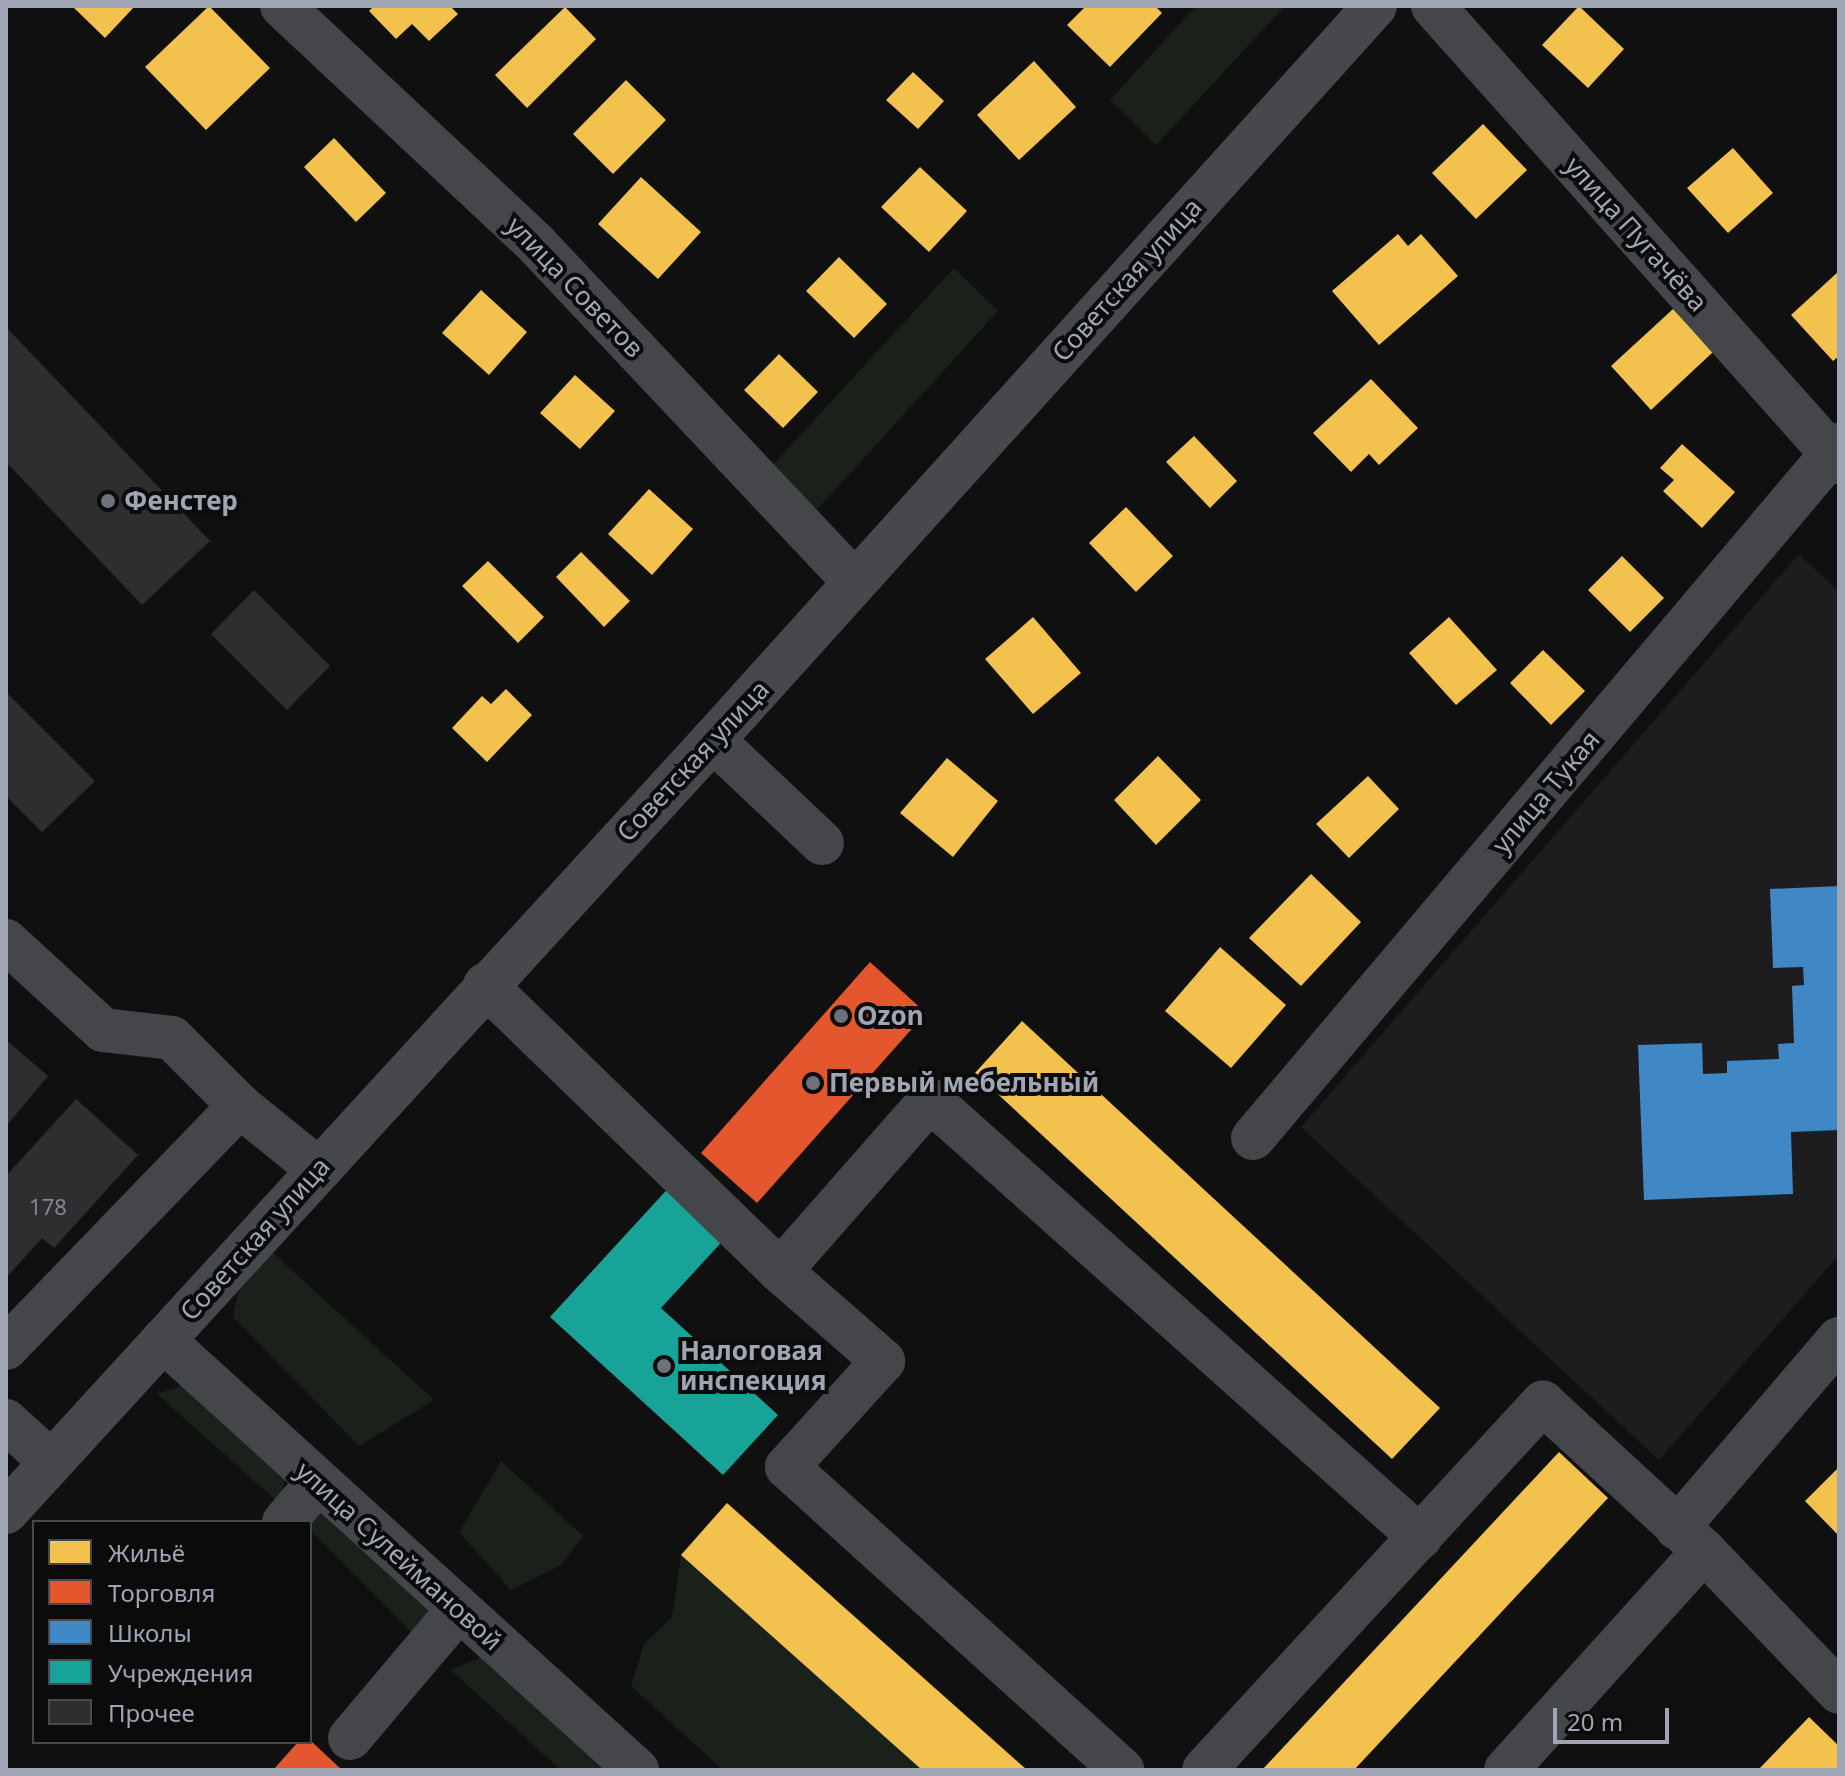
<!DOCTYPE html>
<meta charset="utf-8">
<style>
body{margin:0}
#map{position:relative;width:1845px;height:1776px;overflow:hidden;background:#101011;font-family:"Noto Sans",sans-serif}
div>[style]{position:absolute}
.built>*{inset:0;background:#1d1d1f}
.green>*{inset:0;background:#1a211b}
.homes>*{inset:0;background:#f2c14e}
.shops>*{inset:0;background:#e4572e}
.schools>*{inset:0;background:#3f88c5}
.public>*{inset:0;background:#17a398}
.building>*{inset:0;background:#2e2e30}
.minor>*{height:44px;margin:-22px;padding:0 22px;transform-origin:22px;border-radius:22px;background:#45464a}
.major>*{height:44px;margin:-22px;padding:0 22px;transform-origin:22px;border-radius:22px;background:#47484c}
.dots>*{width:22px;height:22px;translate:-50% -50%;box-sizing:border-box;border:4px solid #0b0b0c;border-radius:50%}
span{translate:-50% -50%;white-space:nowrap;text-align:center;line-height:1.15;-webkit-text-stroke:8px #0b0b0c;paint-order:stroke}
.number-label{font-size:22px;color:#848792}
.number-label span{-webkit-text-stroke-width:0}
.street-label{font-size:26px;color:#a0a5b3}
.poi-label{font-size:26px;color:#a0a5b3;font-weight:700}
.left{translate:0 -50%;text-align:left}
.frame{position:absolute;inset:0;border:8px solid #a0a5b3;pointer-events:none}
.legend{position:absolute;left:32px;top:1520px;width:280px;height:224px;box-sizing:border-box;background:#0b0b0c;border:2px solid #47494f;margin:0;padding:10px 14px;list-style:none;font-size:24px;color:#a0a5b3}
.legend li{display:flex;align-items:center;gap:16px;height:40px}
.legend b{width:40px;border:2px solid #47494f}
.scale{position:absolute;left:1553px;top:1708px;width:116px;height:36px;box-sizing:border-box;border:4px solid #a0a5b3;border-top:0;padding-left:10px;font-size:24px;line-height:28px;white-space:nowrap;color:#a0a5b3;-webkit-text-stroke:6px #0b0b0c;paint-order:stroke}
</style>
<div id="map">
<div class="built">
<div style="clip-path:polygon(1799px 554px,1839px 592px,1839px 1255px,1659px 1460px,1301px 1127px)"></div>
</div>
<div class="green">
<div style="clip-path:polygon(1196px 6px,1285px 6px,1156px 145px,1110px 100px)"></div>
<div style="clip-path:polygon(954px 268px,998px 311px,802px 526px,759px 480px)"></div>
<div style="clip-path:polygon(271px 1251px,434px 1400px,359px 1446px,233px 1317px,238px 1293px)"></div>
<div style="clip-path:polygon(181px 1386px,202px 1398px,286px 1472px,280px 1504px,157px 1394px)"></div>
<div style="clip-path:polygon(501px 1461px,583px 1536px,561px 1565px,511px 1590px,459px 1532px)"></div>
<div style="clip-path:polygon(329px 1510px,443px 1610px,427px 1648px,310px 1530px,310px 1522px,300px 1520px)"></div>
<div style="clip-path:polygon(681px 1555px,922px 1770px,723px 1770px,631px 1686px,644px 1644px,672px 1617px)"></div>
<div style="clip-path:polygon(488px 1654px,616px 1770px,561px 1770px,451px 1670px)"></div>
</div>
<div class="homes">
<div style="clip-path:polygon(72px 6px,135px 6px,105px 38px)"></div>
<div style="clip-path:polygon(209px 6px,270px 68px,206px 130px,145px 67px)"></div>
<div style="clip-path:polygon(374px 6px,450px 6px,458px 14px,429px 41px,412px 24px,396px 39px,369px 11px)"></div>
<div style="clip-path:polygon(1086px 6px,1155px 6px,1162px 13px,1110px 67px,1067px 25px)"></div>
<div style="clip-path:polygon(1579px 6px,1624px 49px,1588px 88px,1542px 45px)"></div>
<div style="clip-path:polygon(565px 7px,596px 39px,527px 108px,495px 75px)"></div>
<div style="clip-path:polygon(1034px 61px,1076px 107px,1019px 160px,977px 115px)"></div>
<div style="clip-path:polygon(913px 72px,944px 101px,918px 129px,886px 100px)"></div>
<div style="clip-path:polygon(626px 80px,666px 120px,613px 174px,573px 134px)"></div>
<div style="clip-path:polygon(1483px 124px,1527px 170px,1476px 219px,1432px 173px)"></div>
<div style="clip-path:polygon(334px 138px,386px 193px,356px 222px,304px 167px)"></div>
<div style="clip-path:polygon(1733px 148px,1773px 193px,1728px 233px,1687px 188px)"></div>
<div style="clip-path:polygon(920px 167px,967px 211px,929px 252px,881px 207px)"></div>
<div style="clip-path:polygon(641px 177px,701px 232px,658px 279px,598px 224px)"></div>
<div style="clip-path:polygon(1398px 234px,1408px 246px,1421px 234px,1458px 276px,1379px 345px,1332px 291px)"></div>
<div style="clip-path:polygon(839px 257px,887px 304px,854px 338px,806px 291px)"></div>
<div style="clip-path:polygon(1839px 271px,1839px 356px,1833px 361px,1791px 315px)"></div>
<div style="clip-path:polygon(481px 290px,527px 332px,489px 375px,442px 333px)"></div>
<div style="clip-path:polygon(1673px 309px,1713px 352px,1651px 410px,1611px 366px)"></div>
<div style="clip-path:polygon(779px 354px,818px 392px,783px 428px,744px 390px)"></div>
<div style="clip-path:polygon(575px 375px,615px 411px,580px 449px,540px 413px)"></div>
<div style="clip-path:polygon(1371px 379px,1418px 428px,1379px 465px,1369px 454px,1351px 472px,1313px 433px)"></div>
<div style="clip-path:polygon(1194px 436px,1237px 481px,1210px 508px,1166px 462px)"></div>
<div style="clip-path:polygon(1682px 444px,1735px 492px,1702px 528px,1663px 491px,1674px 480px,1660px 468px)"></div>
<div style="clip-path:polygon(649px 489px,693px 529px,652px 575px,608px 534px)"></div>
<div style="clip-path:polygon(1126px 507px,1173px 556px,1136px 592px,1089px 543px)"></div>
<div style="clip-path:polygon(581px 552px,630px 601px,604px 627px,556px 577px)"></div>
<div style="clip-path:polygon(1622px 556px,1664px 598px,1630px 632px,1588px 590px)"></div>
<div style="clip-path:polygon(488px 561px,544px 617px,518px 643px,462px 586px)"></div>
<div style="clip-path:polygon(1033px 617px,1081px 673px,1033px 714px,985px 659px)"></div>
<div style="clip-path:polygon(1449px 617px,1497px 670px,1456px 705px,1409px 653px)"></div>
<div style="clip-path:polygon(1543px 650px,1585px 691px,1551px 725px,1510px 683px)"></div>
<div style="clip-path:polygon(506px 689px,532px 715px,487px 762px,452px 728px,482px 696px,491px 704px)"></div>
<div style="clip-path:polygon(1158px 756px,1201px 800px,1156px 845px,1114px 800px)"></div>
<div style="clip-path:polygon(947px 758px,998px 801px,953px 857px,900px 813px)"></div>
<div style="clip-path:polygon(1368px 776px,1399px 809px,1349px 858px,1316px 824px)"></div>
<div style="clip-path:polygon(1311px 874px,1361px 922px,1301px 986px,1249px 938px)"></div>
<div style="clip-path:polygon(1220px 947px,1286px 1005px,1231px 1068px,1165px 1011px)"></div>
<div style="clip-path:polygon(1022px 1021px,1440px 1408px,1392px 1459px,975px 1073px)"></div>
<div style="clip-path:polygon(1559px 1452px,1608px 1498px,1354px 1770px,1262px 1770px)"></div>
<div style="clip-path:polygon(1839px 1467px,1839px 1536px,1805px 1501px)"></div>
<div style="clip-path:polygon(727px 1503px,1027px 1770px,922px 1770px,681px 1555px)"></div>
<div style="clip-path:polygon(1809px 1717px,1839px 1746px,1839px 1770px,1758px 1770px)"></div>
</div>
<div class="shops">
<div style="clip-path:polygon(870px 962px,926px 1013px,757px 1203px,701px 1153px)"></div>
<div style="clip-path:polygon(298px 1742px,312px 1742px,342px 1770px,273px 1770px)"></div>
</div>
<div class="schools">
<div style="clip-path:polygon(1839px 886px,1839px 1130px,1791px 1132px,1793px 1194px,1644px 1200px,1638px 1045px,1702px 1043px,1703px 1074px,1727px 1073px,1727px 1061px,1779px 1059px,1778px 1044px,1794px 1043px,1792px 986px,1804px 985px,1803px 967px,1773px 968px,1770px 889px)"></div>
</div>
<div class="public">
<div style="clip-path:polygon(674px 1182px,730px 1233px,661px 1308px,778px 1415px,723px 1475px,550px 1317px)"></div>
</div>
<div class="building">
<div style="clip-path:polygon(6px 327px,210px 541px,142px 605px,6px 462px)"></div>
<div style="clip-path:polygon(254px 590px,330px 666px,287px 710px,211px 634px)"></div>
<div style="clip-path:polygon(6px 692px,95px 781px,42px 832px,6px 796px)"></div>
<div style="clip-path:polygon(6px 1040px,48px 1076px,6px 1126px)"></div>
<div style="clip-path:polygon(76px 1099px,138px 1155px,54px 1248px,42px 1238px,6px 1278px,6px 1176px)"></div>
</div>
<div class="minor">
<div style="left:282px;top:6px;width:349px;rotate:43.1deg"></div>
<div style="left:537px;top:245px;width:463px;rotate:46.7deg"></div>
<div style="left:1433px;top:6px;width:611px;rotate:48.32deg"></div>
<div style="left:713px;top:740px;width:150px;rotate:43.4deg"></div>
<div style="left:6px;top:941px;width:132px;rotate:42.5deg"></div>
<div style="left:103px;top:1030px;width:69px;rotate:6.6deg"></div>
<div style="left:172px;top:1038px;width:96px;rotate:45deg"></div>
<div style="left:240px;top:1106px;width:100px;rotate:38.9deg"></div>
<div style="left:485px;top:985px;width:411px;rotate:44.1deg"></div>
<div style="left:780px;top:1271px;width:137px;rotate:41.1deg"></div>
<div style="left:883px;top:1361px;width:143px;rotate:132.2deg"></div>
<div style="left:787px;top:1467px;width:452px;rotate:42.1deg"></div>
<div style="left:1253px;top:1138px;width:908px;rotate:-49.78deg"></div>
<div style="left:780px;top:1271px;width:227px;rotate:-48.7deg"></div>
<div style="left:930px;top:1100px;width:657px;rotate:41.73deg"></div>
<div style="left:163px;top:1340px;width:640px;rotate:42.21deg"></div>
<div style="left:6px;top:1348px;width:337px;rotate:-46deg"></div>
<div style="left:6px;top:1421px;width:61px;rotate:42.3deg"></div>
<div style="left:284px;top:1522px;width:52px;rotate:-49.6deg"></div>
<div style="left:1677px;top:1528px;width:249px;rotate:-49.4deg"></div>
<div style="left:350px;top:1738px;width:167px;rotate:-49.8deg"></div>
<div style="left:1204px;top:1770px;width:500px;rotate:-47.3deg"></div>
<div style="left:1543px;top:1403px;width:219px;rotate:42.6deg"></div>
<div style="left:1704px;top:1551px;width:195px;rotate:46.2deg"></div>
<div style="left:1506px;top:1770px;width:295px;rotate:-47.9deg"></div>
</div>
<div class="major">
<div style="left:6px;top:1512px;width:1047px;rotate:-47.52deg"></div>
<div style="left:713px;top:740px;width:988px;rotate:-47.95deg"></div>
</div>
<div class="dots">
<div style="left:108px;top:501px;background:#6e717a"></div>
<div style="left:841px;top:1016px;background:#6e717a"></div>
<div style="left:813px;top:1083px;background:#6e717a"></div>
<div style="left:664px;top:1366px;background:#6e717a"></div>
</div>
<div class="number-label">
<span style="left:48px;top:1207px">178</span>
</div>
<div class="street-label">
<span style="left:1636px;top:234px;rotate:48deg">улица Пугачёва</span>
<span style="left:1127px;top:280px;rotate:-48deg">Советская улица</span>
<span style="left:575px;top:287px;rotate:46deg">улица Советов</span>
<span style="left:693px;top:761px;rotate:-47deg">Советская улица</span>
<span style="left:1546px;top:792px;rotate:-50deg">улица Тукая</span>
<span style="left:255px;top:1239px;rotate:-48deg">Советская улица</span>
<span style="left:399px;top:1556px;rotate:42deg">улица Сулеймановой</span>
</div>
<div class="poi-label">
<span class="left" style="left:124px;top:501px">Фенстер</span>
<span class="left" style="left:857px;top:1016px">Ozon</span>
<span class="left" style="left:829px;top:1083px">Первый мебельный</span>
<span class="left" style="left:680px;top:1366px">Налоговая<br>инспекция</span>
</div>
<div class="frame"></div>
<ul class="legend">
<li><b style="height:22px;background:#f2c14e"></b>Жильё</li>
<li><b style="height:22px;background:#e4572e"></b>Торговля</li>
<li><b style="height:22px;background:#3f88c5"></b>Школы</li>
<li><b style="height:22px;background:#17a398"></b>Учреждения</li>
<li><b style="height:22px;background:#2e2e30"></b>Прочее</li>
</ul>
<div class="scale">20 m</div>
</div>
